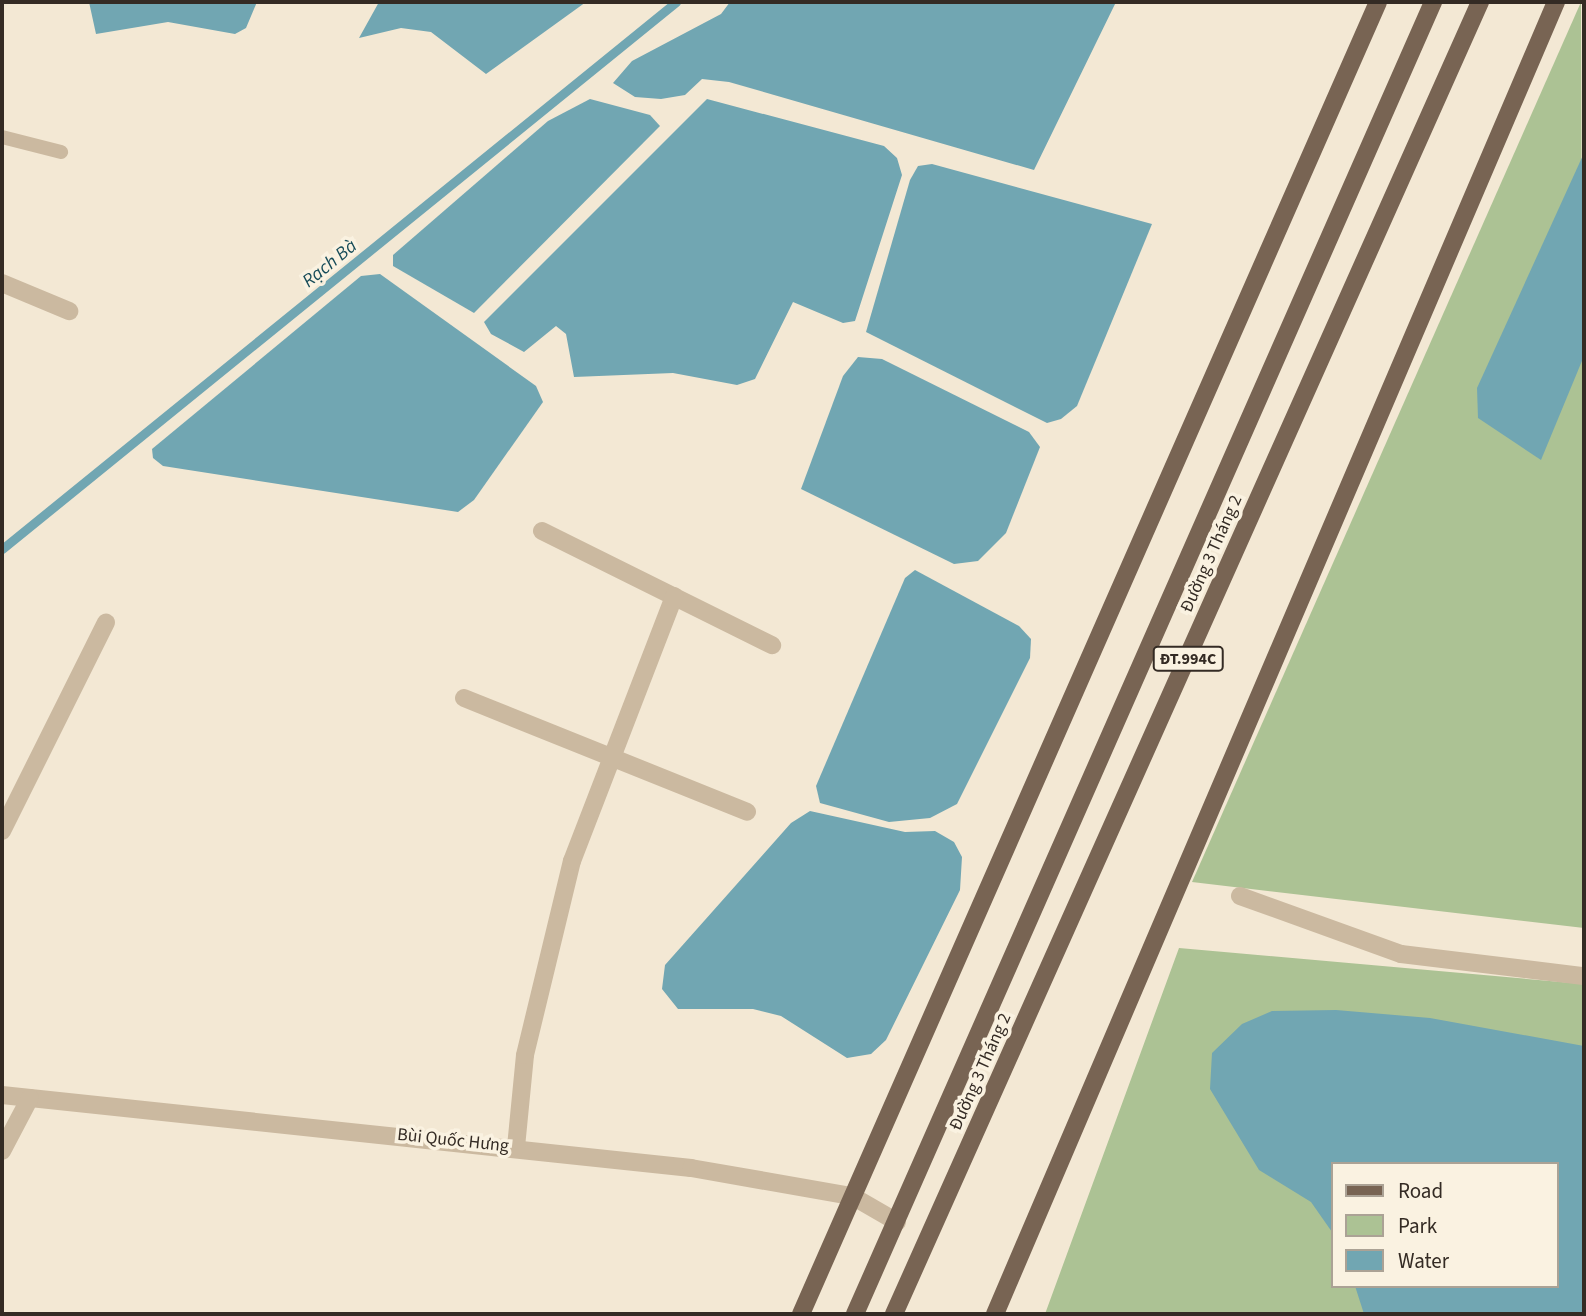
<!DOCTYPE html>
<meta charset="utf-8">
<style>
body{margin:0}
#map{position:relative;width:1586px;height:1316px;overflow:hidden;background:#f3e8d4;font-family:"Source Sans 3",sans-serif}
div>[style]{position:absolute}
.green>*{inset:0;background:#acc294}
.water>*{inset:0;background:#71a6b2}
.stream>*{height:9px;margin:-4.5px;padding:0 4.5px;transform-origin:4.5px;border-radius:4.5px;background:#71a6b2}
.service>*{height:14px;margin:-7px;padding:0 7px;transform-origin:7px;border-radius:7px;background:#cbb9a0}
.minor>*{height:18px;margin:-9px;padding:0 9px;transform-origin:9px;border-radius:9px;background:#cbb9a0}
.primary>*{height:18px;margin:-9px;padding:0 9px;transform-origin:9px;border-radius:9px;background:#786453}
span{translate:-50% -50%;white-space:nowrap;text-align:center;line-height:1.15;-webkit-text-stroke:7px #faf2e1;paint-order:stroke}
.shield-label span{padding:2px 5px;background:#faf2e1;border:2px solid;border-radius:5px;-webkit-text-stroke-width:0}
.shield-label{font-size:16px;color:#342b24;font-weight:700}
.street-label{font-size:18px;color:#342b24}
.water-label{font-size:19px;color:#164b58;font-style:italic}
.frame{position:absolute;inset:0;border:4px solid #342b24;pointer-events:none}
.legend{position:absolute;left:1331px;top:1162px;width:228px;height:126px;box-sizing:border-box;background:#faf2e1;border:2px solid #aba295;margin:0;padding:9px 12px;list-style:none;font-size:21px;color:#342b24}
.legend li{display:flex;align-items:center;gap:14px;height:35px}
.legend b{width:35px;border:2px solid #aba295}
</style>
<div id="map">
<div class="green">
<div style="clip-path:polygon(1581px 2px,1584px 928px,1192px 882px)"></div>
<div style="clip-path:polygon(evenodd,1179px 948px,1584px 984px,1584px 1314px,1045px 1314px,1179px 948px,1332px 1164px,1556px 1164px,1556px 1286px,1332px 1286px,1332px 1164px)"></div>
</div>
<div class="water">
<div style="clip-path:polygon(89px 2px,257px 2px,246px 28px,235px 34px,168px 22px,96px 34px)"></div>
<div style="clip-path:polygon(379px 2px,586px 2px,486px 74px,431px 32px,401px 28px,359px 38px)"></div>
<div style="clip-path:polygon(730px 2px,1116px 2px,1034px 170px,729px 82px,702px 79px,685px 95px,661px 99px,635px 97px,613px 83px,632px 61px,721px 14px)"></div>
<div style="clip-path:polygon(590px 99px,650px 115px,660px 126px,474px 313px,393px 266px,393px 255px,548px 121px)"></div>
<div style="clip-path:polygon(707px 99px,884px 146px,897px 158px,902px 175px,855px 321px,843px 323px,793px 302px,755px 379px,737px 385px,673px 373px,574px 377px,566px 334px,556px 326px,524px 352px,491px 334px,484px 322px)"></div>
<div style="clip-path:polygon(1584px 153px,1584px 356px,1541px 460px,1478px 418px,1477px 388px)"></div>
<div style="clip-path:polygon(932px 164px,1152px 224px,1077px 406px,1061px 419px,1047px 423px,866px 332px,910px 180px,918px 166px)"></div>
<div style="clip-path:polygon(380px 274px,536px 386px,543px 402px,474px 500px,458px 512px,163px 466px,153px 458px,152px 449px,361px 276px)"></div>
<div style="clip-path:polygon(858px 357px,882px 359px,1029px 432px,1040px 447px,1006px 533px,978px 561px,954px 564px,801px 489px,843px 376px)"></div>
<div style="clip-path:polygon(915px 570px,1019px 626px,1031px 639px,1030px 658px,957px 804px,930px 818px,889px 822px,820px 803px,816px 786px,905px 578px)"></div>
<div style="clip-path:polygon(810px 811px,905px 832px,935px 831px,954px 842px,962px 857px,960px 890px,886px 1040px,871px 1054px,847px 1058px,781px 1016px,753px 1009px,678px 1009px,662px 989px,665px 965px,791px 823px)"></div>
<div style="clip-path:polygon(1336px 1010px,1430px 1018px,1584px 1046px,1584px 1314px,1364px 1314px,1355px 1286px,1556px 1286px,1556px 1164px,1332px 1164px,1332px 1232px,1311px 1202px,1259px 1170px,1210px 1089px,1212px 1053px,1242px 1024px,1272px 1011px)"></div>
</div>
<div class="stream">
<div style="left:2px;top:549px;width:868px;rotate:-39.06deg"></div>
</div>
<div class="service">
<div style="left:2px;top:137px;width:61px;rotate:14.3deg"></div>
</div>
<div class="minor">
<div style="left:2px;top:283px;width:73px;rotate:22.7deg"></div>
<div style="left:542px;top:531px;width:257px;rotate:26.4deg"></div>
<div style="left:464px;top:698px;width:305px;rotate:21.9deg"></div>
<div style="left:2px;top:831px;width:233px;rotate:-63.5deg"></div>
<div style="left:1240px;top:896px;width:171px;rotate:19.8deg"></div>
<div style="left:1401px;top:954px;width:184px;rotate:6.9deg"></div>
<div style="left:2px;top:1095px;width:693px;rotate:6.05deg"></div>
<div style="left:691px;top:1168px;width:163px;rotate:9.9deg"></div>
<div style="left:852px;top:1196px;width:52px;rotate:30deg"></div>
<div style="left:516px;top:1147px;width:92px;rotate:-84.4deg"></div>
<div style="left:525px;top:1055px;width:200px;rotate:-76.4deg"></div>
<div style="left:572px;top:861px;width:284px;rotate:-68.9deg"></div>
<div style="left:2px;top:1151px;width:60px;rotate:-62.2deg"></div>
</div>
<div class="primary">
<div style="left:801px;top:1314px;width:1433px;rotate:-66.26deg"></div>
<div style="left:855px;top:1314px;width:1434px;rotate:-66.22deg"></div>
<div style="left:894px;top:1314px;width:1437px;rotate:-65.93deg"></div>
<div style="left:995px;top:1314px;width:1427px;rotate:-66.85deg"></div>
</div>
<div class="shield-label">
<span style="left:1188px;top:659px">ĐT.994C</span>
</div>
<div class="street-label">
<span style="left:1212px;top:554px;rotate:-66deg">Đường 3 Tháng 2</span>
<span style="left:981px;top:1072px;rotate:-66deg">Đường 3 Tháng 2</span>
<span style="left:453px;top:1141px;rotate:6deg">Bùi Quốc Hưng</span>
</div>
<div class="water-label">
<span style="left:330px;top:264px;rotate:-39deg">Rạch Bà</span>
</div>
<div class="frame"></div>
<ul class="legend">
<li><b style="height:9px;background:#786453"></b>Road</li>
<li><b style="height:19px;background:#acc294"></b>Park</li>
<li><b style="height:19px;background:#71a6b2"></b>Water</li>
</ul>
</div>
